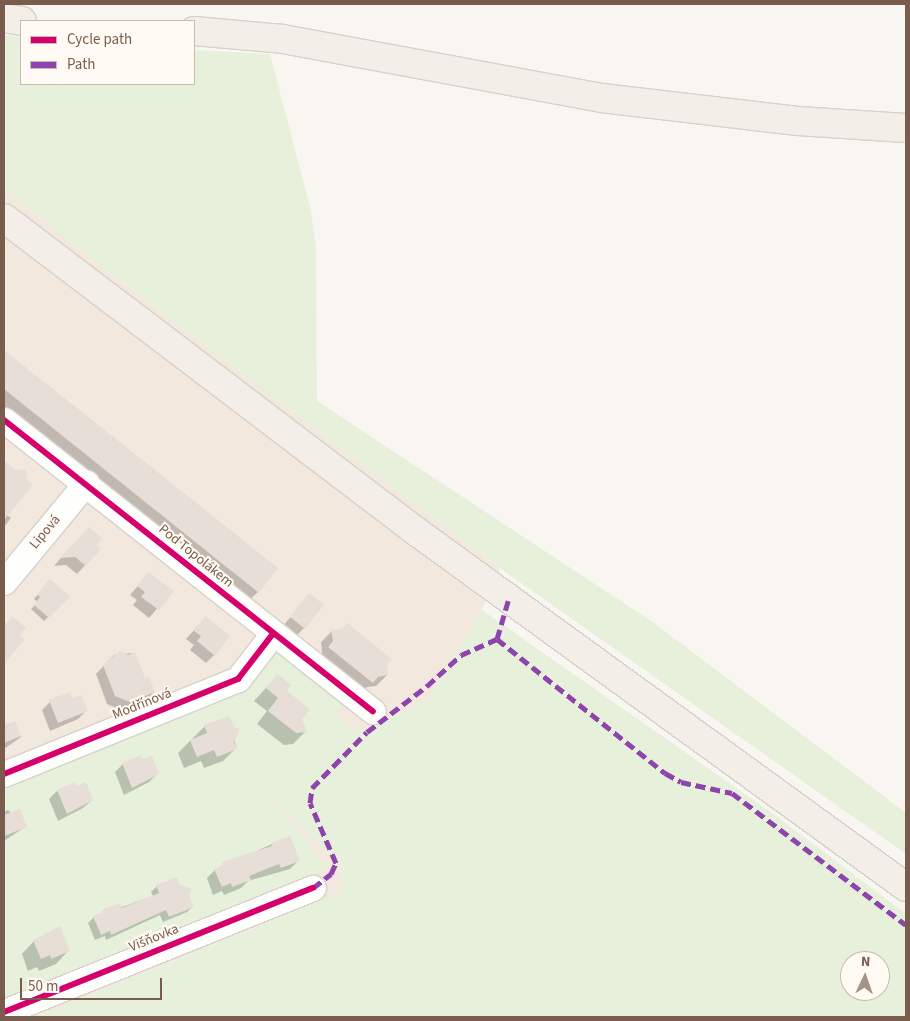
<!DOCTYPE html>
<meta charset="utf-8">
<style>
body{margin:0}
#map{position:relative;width:910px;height:1021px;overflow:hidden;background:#f9f5f0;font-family:"Source Sans 3",sans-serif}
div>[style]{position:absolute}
.residential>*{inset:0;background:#f2e8de}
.green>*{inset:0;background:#e7f0db}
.shadow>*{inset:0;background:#0003}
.building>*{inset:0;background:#e6ded7}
.roads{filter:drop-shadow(1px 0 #d7d1cb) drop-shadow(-1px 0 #d7d1cb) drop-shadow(0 1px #d7d1cb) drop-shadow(0 -1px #d7d1cb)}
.minor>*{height:25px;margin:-12.5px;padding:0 12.5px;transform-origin:12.5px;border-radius:12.5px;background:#fefefd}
.major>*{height:28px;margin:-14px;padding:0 14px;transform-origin:14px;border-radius:14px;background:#f3eee8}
.quiet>*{height:5px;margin-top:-2.5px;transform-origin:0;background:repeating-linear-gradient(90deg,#8e44ad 0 10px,transparent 0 15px)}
.cycleway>*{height:6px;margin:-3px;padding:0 3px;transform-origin:3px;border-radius:3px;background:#d6006c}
span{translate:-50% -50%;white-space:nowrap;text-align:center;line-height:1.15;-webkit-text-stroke:4px #fffaf3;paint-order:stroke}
.street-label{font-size:14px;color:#7a5c4d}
.frame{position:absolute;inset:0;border:5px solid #7a5c4d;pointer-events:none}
.legend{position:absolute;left:20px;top:20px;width:175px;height:65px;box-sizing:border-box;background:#fffaf3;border:1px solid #cabbb1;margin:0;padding:6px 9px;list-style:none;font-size:15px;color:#7a5c4d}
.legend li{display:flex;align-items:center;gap:10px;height:25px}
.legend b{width:25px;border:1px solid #cabbb1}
.north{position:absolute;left:840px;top:951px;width:50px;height:50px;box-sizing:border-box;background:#fffaf3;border:1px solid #cabbb1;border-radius:50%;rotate:3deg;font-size:14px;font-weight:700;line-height:20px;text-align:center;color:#7a5c4d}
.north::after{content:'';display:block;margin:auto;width:18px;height:22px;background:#a69286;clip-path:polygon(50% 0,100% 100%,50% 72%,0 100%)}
.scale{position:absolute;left:20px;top:978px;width:142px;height:22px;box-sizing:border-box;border:2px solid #7a5c4d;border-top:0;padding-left:6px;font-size:15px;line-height:18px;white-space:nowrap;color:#7a5c4d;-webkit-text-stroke:4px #fffaf3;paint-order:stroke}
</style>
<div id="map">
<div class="residential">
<div style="clip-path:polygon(4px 187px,85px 254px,500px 568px,482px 610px,427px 701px,254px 776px,339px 864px,344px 891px,37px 1017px,4px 1017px)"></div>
</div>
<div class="green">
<div style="clip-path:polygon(4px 35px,21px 37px,21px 84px,194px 84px,194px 50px,270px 54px,311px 211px,316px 249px,317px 401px,654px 623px,906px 813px,906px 854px,500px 568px,85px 254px,4px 187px)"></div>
<div style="clip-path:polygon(evenodd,482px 610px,779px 818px,906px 914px,906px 1017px,37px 1017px,344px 891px,339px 864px,259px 783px,329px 869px,4px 1001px,4px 787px,236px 695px,267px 656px,278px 653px,288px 656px,346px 702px,337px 714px,358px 731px,427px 701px,482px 610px,850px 961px,880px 961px,880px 991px,850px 991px,850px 961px)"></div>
</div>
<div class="shadow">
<div style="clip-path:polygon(4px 351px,276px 568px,258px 592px,248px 601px,4px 407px)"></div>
<div style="clip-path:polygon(10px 467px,7px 515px,11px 518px,4px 527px,4px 473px)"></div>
<div style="clip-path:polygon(95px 546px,99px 550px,77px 574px,66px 565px,54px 566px,66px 552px)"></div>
<div style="clip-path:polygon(149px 573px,172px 591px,149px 618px,133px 605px,137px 600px,130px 595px)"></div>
<div style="clip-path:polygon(50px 581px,69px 597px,44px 621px,31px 609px,38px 602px,34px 599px)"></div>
<div style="clip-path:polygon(309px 595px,304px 628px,296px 636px,283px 626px)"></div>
<div style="clip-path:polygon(205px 618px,214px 655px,206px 663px,190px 650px,194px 645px,186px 639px)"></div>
<div style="clip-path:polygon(332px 631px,386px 664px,387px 675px,376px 686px,367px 687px,361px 693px,318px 659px,322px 653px,321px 642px)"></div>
<div style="clip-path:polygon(134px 653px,145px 680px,154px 692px,146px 700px,121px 710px,107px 704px,96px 674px,114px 655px)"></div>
<div style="clip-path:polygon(277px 676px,305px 732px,293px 744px,284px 745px,257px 724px,267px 711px,254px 701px)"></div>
<div style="clip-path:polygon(72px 700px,86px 711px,78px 719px,50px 731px,42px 710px,50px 702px)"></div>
<div style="clip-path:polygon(4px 720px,6px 726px,15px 722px,21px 737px,4px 749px)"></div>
<div style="clip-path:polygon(205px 726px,233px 728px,236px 748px,223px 761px,204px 768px,201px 761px,184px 768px,178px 753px)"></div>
<div style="clip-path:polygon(142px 761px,157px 774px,149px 782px,124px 795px,115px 772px,123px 764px)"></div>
<div style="clip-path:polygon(76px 787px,92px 800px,83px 808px,58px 821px,49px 799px,57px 791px)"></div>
<div style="clip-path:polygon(8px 810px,25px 827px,4px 841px,4px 812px)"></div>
<div style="clip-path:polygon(272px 844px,298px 861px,290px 869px,248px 881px,241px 888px,224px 895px,222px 891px,213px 895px,207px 878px,215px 870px)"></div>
<div style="clip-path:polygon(178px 885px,192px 907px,187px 912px,163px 922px,160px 915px,106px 940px,105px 936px,95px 940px,88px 923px,94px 917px,153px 896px,151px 892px,157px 886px)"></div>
<div style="clip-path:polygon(34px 941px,68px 951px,56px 964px,39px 971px,37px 967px,28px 971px,22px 954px)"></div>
</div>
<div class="building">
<div style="clip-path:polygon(4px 350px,278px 568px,259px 593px,4px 389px)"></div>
<div style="clip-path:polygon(4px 460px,15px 470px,26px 469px,27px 480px,33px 485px,4px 520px)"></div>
<div style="clip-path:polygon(89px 527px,102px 538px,97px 545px,101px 549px,86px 566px,75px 557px,60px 558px)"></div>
<div style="clip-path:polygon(148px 572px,174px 591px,159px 610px,141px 597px,145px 592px,137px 586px)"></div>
<div style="clip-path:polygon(50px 579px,70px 597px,49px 618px,34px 605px,40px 597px,37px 594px)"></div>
<div style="clip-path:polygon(309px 593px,324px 605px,305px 629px,290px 617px)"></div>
<div style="clip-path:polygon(12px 616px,26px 628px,20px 635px,25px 639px,4px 664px,4px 621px,7px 623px)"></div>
<div style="clip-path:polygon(205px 616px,230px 636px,215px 656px,197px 641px,201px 636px,194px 631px)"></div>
<div style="clip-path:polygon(347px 623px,392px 659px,387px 664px,388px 675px,378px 677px,373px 683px,328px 647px,333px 641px,331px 630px,342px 629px)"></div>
<div style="clip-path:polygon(120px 651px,128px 655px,135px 652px,145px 678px,149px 677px,155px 692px,130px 702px,115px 696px,103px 665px)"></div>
<div style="clip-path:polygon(277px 674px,291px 685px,287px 691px,310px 709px,302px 719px,307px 732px,296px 733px,268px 711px,278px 698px,266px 688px)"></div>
<div style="clip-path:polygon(70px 692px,72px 698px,81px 695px,88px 711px,58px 723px,49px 700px)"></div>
<div style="clip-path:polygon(229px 716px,234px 727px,240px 729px,234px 742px,237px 749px,217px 757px,214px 750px,197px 757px,190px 740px,207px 733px,204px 725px)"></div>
<div style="clip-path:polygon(15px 721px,21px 736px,4px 743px,4px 725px)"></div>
<div style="clip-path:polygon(141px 755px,142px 759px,152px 756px,159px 774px,132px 788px,122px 763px)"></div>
<div style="clip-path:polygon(75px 782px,76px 786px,86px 782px,93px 800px,67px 814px,57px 790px)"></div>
<div style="clip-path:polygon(20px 809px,27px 827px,4px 836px,4px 815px)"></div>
<div style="clip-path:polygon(290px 836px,300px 861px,281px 868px,279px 864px,249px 876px,251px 880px,232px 887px,231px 883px,222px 887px,214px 869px,223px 865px,222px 862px,272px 846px,271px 843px)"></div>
<div style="clip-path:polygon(177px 877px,179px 884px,192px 889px,189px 895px,194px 907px,169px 917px,166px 910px,111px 935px,110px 931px,101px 935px,93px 916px,102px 912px,101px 910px,120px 903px,122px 908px,159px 893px,156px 885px)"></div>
<div style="clip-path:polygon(60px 926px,70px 951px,51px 959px,50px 955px,41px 959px,33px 940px)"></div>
</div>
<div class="roads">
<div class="minor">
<div style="left:4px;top:420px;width:470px;rotate:38.3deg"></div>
<div style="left:4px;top:582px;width:129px;rotate:-50.4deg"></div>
<div style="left:4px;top:774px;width:253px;rotate:-22.1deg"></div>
<div style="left:238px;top:679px;width:56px;rotate:-52.3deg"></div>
<div style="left:4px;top:1012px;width:333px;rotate:-21.9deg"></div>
</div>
<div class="major">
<div style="left:4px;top:18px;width:18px;rotate:9deg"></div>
<div style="left:194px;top:31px;width:89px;rotate:5.1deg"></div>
<div style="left:283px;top:39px;width:324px;rotate:10.5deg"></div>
<div style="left:602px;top:98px;width:197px;rotate:6.7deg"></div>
<div style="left:798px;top:121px;width:108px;rotate:3.7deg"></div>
<div style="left:4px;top:218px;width:519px;rotate:37.25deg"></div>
<div style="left:417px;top:532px;width:604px;rotate:35.98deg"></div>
</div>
</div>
<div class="quiet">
<div style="left:497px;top:639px;width:43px;rotate:-73.7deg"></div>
<div style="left:313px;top:888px;width:23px;rotate:-38deg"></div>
<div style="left:331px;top:874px;width:12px;rotate:-66deg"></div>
<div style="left:336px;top:863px;width:65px;rotate:-113.4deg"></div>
<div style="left:310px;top:803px;width:15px;rotate:-82deg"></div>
<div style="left:312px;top:788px;width:78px;rotate:-45.5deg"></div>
<div style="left:367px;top:732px;width:76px;rotate:-37.5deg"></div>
<div style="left:427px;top:686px;width:46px;rotate:-42.4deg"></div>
<div style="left:461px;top:655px;width:39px;rotate:-24deg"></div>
<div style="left:497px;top:639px;width:215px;rotate:38.6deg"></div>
<div style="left:665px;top:773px;width:18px;rotate:29deg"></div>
<div style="left:681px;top:782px;width:52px;rotate:12.2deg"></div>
<div style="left:732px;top:793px;width:218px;rotate:37.2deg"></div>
</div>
<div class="cycleway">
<div style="left:4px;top:420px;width:470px;rotate:38.3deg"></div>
<div style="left:4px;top:774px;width:253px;rotate:-22.1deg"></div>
<div style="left:238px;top:679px;width:56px;rotate:-52.3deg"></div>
<div style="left:4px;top:1012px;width:333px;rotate:-21.9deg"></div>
</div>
<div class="street-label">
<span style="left:45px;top:532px;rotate:-50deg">Lipová</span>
<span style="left:196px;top:556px;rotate:39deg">Pod Topolákem</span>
<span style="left:142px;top:704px;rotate:-22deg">Modřínová</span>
<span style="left:154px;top:938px;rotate:-22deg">Višňovka</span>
</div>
<div class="frame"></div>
<ul class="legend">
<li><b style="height:6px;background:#d6006c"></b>Cycle path</li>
<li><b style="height:6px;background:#8e44ad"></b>Path</li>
</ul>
<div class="north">N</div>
<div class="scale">50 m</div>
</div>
